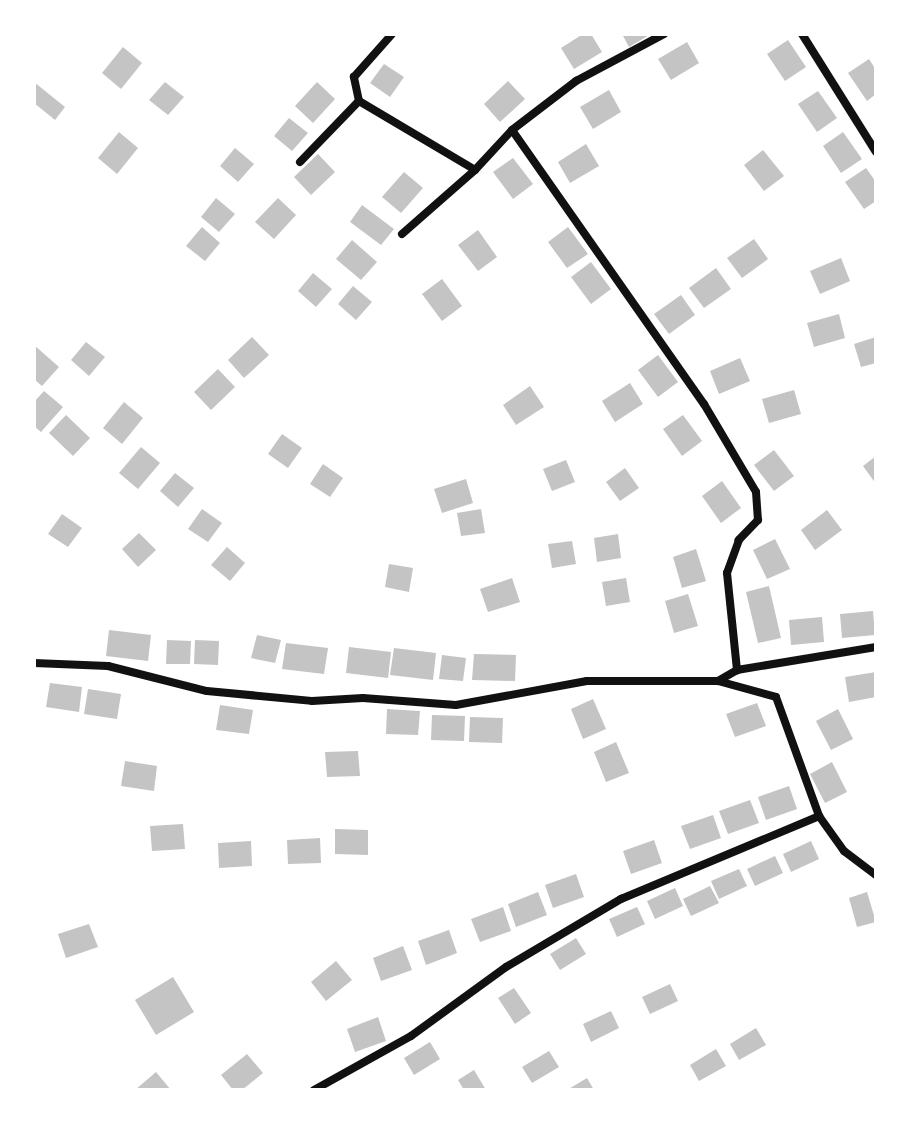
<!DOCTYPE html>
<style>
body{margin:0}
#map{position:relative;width:910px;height:1124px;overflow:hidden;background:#fff;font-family:"Work Sans",sans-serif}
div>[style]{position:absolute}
.building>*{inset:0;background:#c4c4c4}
.minor>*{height:8px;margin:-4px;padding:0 4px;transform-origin:4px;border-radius:4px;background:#111}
span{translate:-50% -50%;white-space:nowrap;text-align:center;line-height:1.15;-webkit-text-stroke:6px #fff;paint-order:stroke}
.frame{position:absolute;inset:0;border:36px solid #fff;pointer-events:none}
</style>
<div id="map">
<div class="building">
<div style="clip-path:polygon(583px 34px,591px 34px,602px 52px,574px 69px,561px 48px)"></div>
<div style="clip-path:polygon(622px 34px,651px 34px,629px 47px)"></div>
<div style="clip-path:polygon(788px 40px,806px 67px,785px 81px,767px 54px)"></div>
<div style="clip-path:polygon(687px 42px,699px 63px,671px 80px,658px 59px)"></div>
<div style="clip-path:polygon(123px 47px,142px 63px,121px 89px,102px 73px)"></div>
<div style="clip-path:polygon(869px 59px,876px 70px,876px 94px,867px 101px,848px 73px)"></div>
<div style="clip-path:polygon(384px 64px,404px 77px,390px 97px,370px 83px)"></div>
<div style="clip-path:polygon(508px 81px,525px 99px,500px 122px,484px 104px)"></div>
<div style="clip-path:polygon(34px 82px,65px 107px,55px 120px,34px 103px)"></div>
<div style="clip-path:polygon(165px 82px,184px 97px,168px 115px,149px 100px)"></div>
<div style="clip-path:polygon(317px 82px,335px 99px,313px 123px,295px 106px)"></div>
<div style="clip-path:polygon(609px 90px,621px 112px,593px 129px,580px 107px)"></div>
<div style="clip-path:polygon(818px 91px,837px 118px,817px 132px,798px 104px)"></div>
<div style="clip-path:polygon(289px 118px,308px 133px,292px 151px,274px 136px)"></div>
<div style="clip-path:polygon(119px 132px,138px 148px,117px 174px,98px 158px)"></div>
<div style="clip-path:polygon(843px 132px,862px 159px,841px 173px,823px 146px)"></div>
<div style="clip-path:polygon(586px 144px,599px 166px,570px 183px,558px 162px)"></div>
<div style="clip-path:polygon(235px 148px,254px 164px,238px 182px,220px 166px)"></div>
<div style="clip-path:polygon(763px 150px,784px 176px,764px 191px,744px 165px)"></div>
<div style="clip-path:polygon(318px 154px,335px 172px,311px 195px,294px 177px)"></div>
<div style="clip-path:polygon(513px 158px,533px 184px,513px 199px,493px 172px)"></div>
<div style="clip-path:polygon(866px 168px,876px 182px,876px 201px,864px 209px,845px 182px)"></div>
<div style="clip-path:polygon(404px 172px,423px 188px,401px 213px,382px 197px)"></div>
<div style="clip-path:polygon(216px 198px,235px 214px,219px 232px,201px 217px)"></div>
<div style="clip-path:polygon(278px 198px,296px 215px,274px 239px,255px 222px)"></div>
<div style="clip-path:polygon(362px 205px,394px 229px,381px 245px,350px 222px)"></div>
<div style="clip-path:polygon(202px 227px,220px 243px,205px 261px,186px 246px)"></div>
<div style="clip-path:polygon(568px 227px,588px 254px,567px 268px,548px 242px)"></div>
<div style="clip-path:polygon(478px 230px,497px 257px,478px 271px,458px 245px)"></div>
<div style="clip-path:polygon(754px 239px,768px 259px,742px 278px,727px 258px)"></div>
<div style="clip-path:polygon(352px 240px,377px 262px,361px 280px,336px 259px)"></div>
<div style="clip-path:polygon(841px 258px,850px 281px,820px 294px,810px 271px)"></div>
<div style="clip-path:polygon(591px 262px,611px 289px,591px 304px,571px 277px)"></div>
<div style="clip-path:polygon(716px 268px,731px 289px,704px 308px,689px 288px)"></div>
<div style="clip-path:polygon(313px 273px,332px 289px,316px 307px,298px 291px)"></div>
<div style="clip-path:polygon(442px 279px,462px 306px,442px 321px,422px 294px)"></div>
<div style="clip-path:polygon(353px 286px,372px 302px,356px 320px,338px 304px)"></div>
<div style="clip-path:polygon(681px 295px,695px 315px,669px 334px,654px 314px)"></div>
<div style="clip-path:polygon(839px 314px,845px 338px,814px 347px,807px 323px)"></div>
<div style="clip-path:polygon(252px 337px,269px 355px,244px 378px,228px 360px)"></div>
<div style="clip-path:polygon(876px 337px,876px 363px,861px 367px,854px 344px)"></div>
<div style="clip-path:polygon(86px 342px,105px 357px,89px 376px,71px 360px)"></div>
<div style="clip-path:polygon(34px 345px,59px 367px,42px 386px,34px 379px)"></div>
<div style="clip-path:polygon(658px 355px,678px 382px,658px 397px,638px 370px)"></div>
<div style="clip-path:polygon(740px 358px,750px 381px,719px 394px,710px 371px)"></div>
<div style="clip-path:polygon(218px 369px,235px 387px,211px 410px,194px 392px)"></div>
<div style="clip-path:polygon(630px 383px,643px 404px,615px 422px,602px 401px)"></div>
<div style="clip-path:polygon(530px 386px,544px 407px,516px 425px,503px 405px)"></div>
<div style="clip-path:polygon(794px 390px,801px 414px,769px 423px,762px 399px)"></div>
<div style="clip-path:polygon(44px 391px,63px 407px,41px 432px,34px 426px,34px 402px)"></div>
<div style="clip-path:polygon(124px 402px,143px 418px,122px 444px,103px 428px)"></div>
<div style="clip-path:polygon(66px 415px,90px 438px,73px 456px,49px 433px)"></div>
<div style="clip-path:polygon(683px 415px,702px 441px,682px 456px,663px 429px)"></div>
<div style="clip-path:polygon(282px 434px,302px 448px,288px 468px,268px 454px)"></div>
<div style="clip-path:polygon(141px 447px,160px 463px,138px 489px,119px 473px)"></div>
<div style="clip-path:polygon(774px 450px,794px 476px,774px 491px,754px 465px)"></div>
<div style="clip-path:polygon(876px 456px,876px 484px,863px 466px)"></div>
<div style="clip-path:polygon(566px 460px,575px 482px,552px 491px,543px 469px)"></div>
<div style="clip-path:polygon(323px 464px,343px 478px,330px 497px,310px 484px)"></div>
<div style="clip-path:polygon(625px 468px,639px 488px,620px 501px,606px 482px)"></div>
<div style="clip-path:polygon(175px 473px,194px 488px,178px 507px,160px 491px)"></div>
<div style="clip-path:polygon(466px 479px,473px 503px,442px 513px,434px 489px)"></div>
<div style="clip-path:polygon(722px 481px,741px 508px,721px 523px,702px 496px)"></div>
<div style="clip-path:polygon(202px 509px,222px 523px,208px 542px,188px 529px)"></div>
<div style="clip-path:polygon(481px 509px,485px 533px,461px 536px,457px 513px)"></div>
<div style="clip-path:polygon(827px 510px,842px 530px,815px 550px,801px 530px)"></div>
<div style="clip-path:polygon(62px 514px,82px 528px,68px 547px,48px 534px)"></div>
<div style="clip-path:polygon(139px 533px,156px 550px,138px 567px,122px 549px)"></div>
<div style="clip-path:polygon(618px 534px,621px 558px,597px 562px,594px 538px)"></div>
<div style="clip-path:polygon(775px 539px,790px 569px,767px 579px,753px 550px)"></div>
<div style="clip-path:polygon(572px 541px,576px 564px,552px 568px,548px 544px)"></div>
<div style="clip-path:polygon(227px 547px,245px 563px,230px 581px,211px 565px)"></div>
<div style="clip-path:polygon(696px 549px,706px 581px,682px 588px,673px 557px)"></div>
<div style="clip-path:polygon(389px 564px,413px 568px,409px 592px,385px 587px)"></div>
<div style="clip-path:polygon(512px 578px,520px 602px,488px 612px,480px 589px)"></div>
<div style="clip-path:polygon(626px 578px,630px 602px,606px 606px,602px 582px)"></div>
<div style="clip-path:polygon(769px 586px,781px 638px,758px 643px,746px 592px)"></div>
<div style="clip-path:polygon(688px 594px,698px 626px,674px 633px,665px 601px)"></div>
<div style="clip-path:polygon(873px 611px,875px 635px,842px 638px,840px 614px)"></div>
<div style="clip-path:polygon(822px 617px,824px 642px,791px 645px,789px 620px)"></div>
<div style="clip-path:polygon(109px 630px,151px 635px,148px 661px,106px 656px)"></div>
<div style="clip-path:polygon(257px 635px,281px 640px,275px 663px,251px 658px)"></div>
<div style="clip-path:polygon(167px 640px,191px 641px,190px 664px,166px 664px)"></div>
<div style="clip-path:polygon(195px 640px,219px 641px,218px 665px,194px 664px)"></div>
<div style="clip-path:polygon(286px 643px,328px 648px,324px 674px,282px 669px)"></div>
<div style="clip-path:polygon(349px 647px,391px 652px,388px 678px,346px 673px)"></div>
<div style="clip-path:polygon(394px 648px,436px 653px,433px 680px,390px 675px)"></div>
<div style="clip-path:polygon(474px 654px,516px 655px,515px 681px,472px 680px)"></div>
<div style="clip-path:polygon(442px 655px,466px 658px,463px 681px,439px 679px)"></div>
<div style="clip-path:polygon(876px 672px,876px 697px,849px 702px,845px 677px)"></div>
<div style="clip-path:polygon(50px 683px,82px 687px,79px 712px,46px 707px)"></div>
<div style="clip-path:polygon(88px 689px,121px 694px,117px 719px,84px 714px)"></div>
<div style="clip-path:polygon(593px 699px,606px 729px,583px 739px,571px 709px)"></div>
<div style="clip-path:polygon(757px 703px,766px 726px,735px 737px,726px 714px)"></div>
<div style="clip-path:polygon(220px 705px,253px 710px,249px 734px,216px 730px)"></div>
<div style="clip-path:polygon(387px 709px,420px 711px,418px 735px,386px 734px)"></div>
<div style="clip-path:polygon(838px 709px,853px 739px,831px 750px,816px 721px)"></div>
<div style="clip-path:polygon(432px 715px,465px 716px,464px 741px,431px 740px)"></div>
<div style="clip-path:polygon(470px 717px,503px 718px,502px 743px,469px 742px)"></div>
<div style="clip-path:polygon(616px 742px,629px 773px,606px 782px,594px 752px)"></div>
<div style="clip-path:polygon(358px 751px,360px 776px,327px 777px,325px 752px)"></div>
<div style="clip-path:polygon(125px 761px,157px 766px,154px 791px,121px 786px)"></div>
<div style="clip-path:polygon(832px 762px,847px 792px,825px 803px,810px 774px)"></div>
<div style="clip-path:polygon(789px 786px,797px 809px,766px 820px,758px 797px)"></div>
<div style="clip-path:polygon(750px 800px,759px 823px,728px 834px,719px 811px)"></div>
<div style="clip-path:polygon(713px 815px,721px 838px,690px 849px,681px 826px)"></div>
<div style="clip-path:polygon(183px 824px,185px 849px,152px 851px,150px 826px)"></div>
<div style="clip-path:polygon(335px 829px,368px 830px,368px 855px,335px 854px)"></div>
<div style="clip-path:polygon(320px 838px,321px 863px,288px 864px,287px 840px)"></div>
<div style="clip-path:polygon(654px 840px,662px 863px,631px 874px,623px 851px)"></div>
<div style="clip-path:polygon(251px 841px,252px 866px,219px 868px,218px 843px)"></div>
<div style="clip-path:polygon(811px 841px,819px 859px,791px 872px,783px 854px)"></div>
<div style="clip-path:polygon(775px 856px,783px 873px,755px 886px,747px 869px)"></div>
<div style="clip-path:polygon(739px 869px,747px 886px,719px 899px,711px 881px)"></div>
<div style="clip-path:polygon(576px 874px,584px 897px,553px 908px,545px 885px)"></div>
<div style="clip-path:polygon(710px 886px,719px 903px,691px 916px,683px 899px)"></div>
<div style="clip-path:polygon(675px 888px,683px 906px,655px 919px,647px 901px)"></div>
<div style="clip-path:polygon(538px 892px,547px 915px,516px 927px,508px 904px)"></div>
<div style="clip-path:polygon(867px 892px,876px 922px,857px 927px,849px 898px)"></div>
<div style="clip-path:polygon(503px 907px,511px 931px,480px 942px,471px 919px)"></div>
<div style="clip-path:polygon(637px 907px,645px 924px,617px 937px,609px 919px)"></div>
<div style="clip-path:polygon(89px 924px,98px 947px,66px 958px,58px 934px)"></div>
<div style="clip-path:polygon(449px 930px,457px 953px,426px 965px,418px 941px)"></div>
<div style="clip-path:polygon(576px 938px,586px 954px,560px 970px,550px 954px)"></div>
<div style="clip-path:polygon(403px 946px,412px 970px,381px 981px,373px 958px)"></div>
<div style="clip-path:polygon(336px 961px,352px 980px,326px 1001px,311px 982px)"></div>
<div style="clip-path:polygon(173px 977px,194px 1012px,156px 1035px,135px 1000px)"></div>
<div style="clip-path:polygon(670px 984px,678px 1001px,650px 1014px,642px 997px)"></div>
<div style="clip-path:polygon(514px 988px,531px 1013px,515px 1024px,498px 998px)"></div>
<div style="clip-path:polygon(611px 1011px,619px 1028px,591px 1042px,583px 1024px)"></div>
<div style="clip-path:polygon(378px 1017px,386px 1041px,355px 1052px,347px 1029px)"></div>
<div style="clip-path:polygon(756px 1028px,766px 1045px,739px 1060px,730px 1044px)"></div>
<div style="clip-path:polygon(430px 1042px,440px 1059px,414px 1075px,404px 1058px)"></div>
<div style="clip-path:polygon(716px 1049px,726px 1066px,699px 1081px,690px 1065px)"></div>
<div style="clip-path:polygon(549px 1051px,559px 1067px,532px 1083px,522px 1067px)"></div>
<div style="clip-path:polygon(247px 1054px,263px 1073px,242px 1090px,233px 1090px,221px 1075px)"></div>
<div style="clip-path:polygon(474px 1070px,486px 1090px,464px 1090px,458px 1080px)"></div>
<div style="clip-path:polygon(156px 1072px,171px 1090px,135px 1090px)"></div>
<div style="clip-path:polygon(587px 1078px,594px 1090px,567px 1090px)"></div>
</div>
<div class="minor">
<div style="left:802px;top:34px;width:139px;rotate:57.9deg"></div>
<div style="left:359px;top:101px;width:135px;rotate:30.7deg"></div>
<div style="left:512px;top:130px;width:335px;rotate:55deg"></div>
<div style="left:704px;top:404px;width:102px;rotate:59.4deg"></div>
<div style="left:756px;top:492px;width:28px;rotate:86deg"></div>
<div style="left:758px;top:520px;width:28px;rotate:134deg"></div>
<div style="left:739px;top:540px;width:35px;rotate:110deg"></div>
<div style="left:727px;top:573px;width:98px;rotate:84.1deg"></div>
<div style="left:300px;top:162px;width:85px;rotate:-46deg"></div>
<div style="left:359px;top:101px;width:25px;rotate:-102deg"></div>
<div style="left:354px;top:77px;width:57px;rotate:-48.5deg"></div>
<div style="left:402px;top:234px;width:97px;rotate:-41.2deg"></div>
<div style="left:475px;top:170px;width:54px;rotate:-47.2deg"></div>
<div style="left:512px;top:130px;width:81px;rotate:-37.4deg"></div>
<div style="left:576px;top:81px;width:100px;rotate:-28.1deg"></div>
<div style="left:34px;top:663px;width:74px;rotate:2.3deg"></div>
<div style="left:108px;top:666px;width:102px;rotate:14.2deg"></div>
<div style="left:207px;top:691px;width:105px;rotate:5.4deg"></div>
<div style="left:312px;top:701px;width:51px;rotate:-3.4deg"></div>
<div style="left:363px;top:698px;width:93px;rotate:4.3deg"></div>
<div style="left:456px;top:705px;width:133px;rotate:-10.4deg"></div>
<div style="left:587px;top:681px;width:131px"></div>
<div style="left:718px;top:681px;width:22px;rotate:-30deg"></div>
<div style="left:737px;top:670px;width:141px;rotate:-9.4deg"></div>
<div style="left:718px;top:681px;width:60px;rotate:15.4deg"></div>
<div style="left:776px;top:697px;width:127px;rotate:70.1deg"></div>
<div style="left:819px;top:816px;width:43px;rotate:54.5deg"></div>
<div style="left:844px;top:851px;width:40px;rotate:37deg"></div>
<div style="left:314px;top:1090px;width:111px;rotate:-29.1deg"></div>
<div style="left:411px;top:1036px;width:117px;rotate:-36deg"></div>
<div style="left:506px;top:967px;width:134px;rotate:-30.6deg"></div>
<div style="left:621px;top:899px;width:215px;rotate:-22.7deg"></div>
</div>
<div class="frame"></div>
</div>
